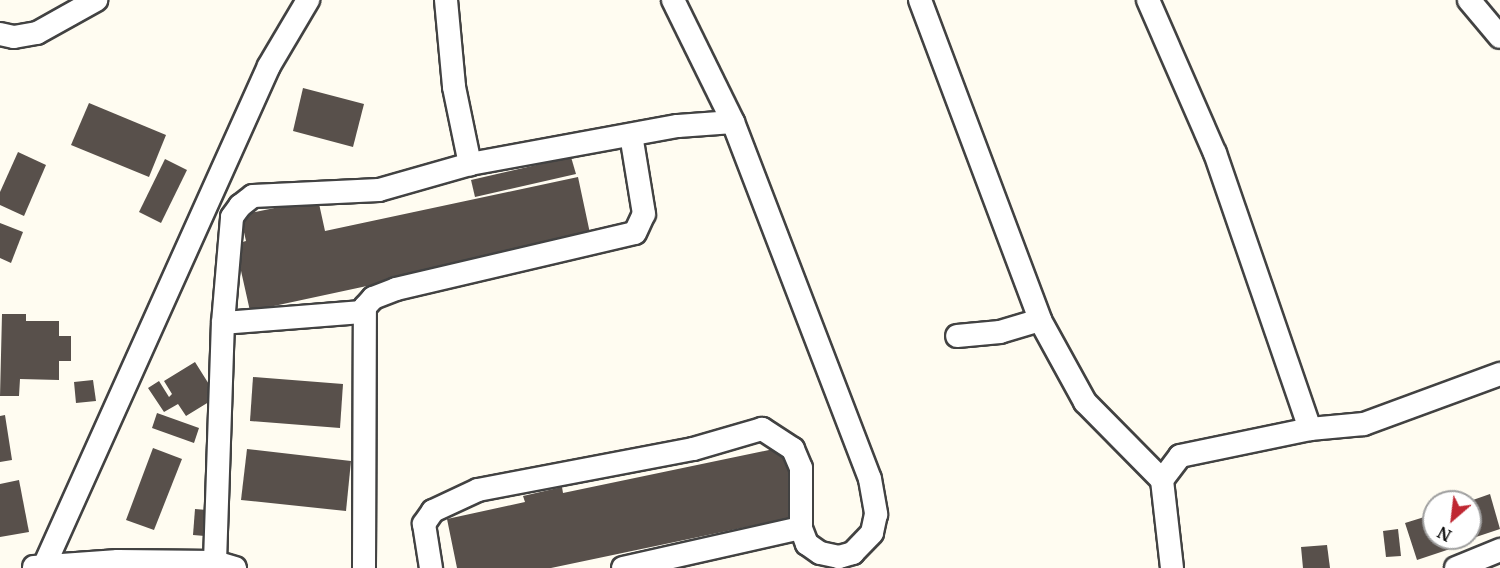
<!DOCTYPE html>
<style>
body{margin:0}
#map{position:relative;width:1500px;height:568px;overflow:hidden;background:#fffcf1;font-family:Merriweather,serif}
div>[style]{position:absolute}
.building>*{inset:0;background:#58504b}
.roads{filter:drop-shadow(2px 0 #424242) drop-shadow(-2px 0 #424242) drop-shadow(0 2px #424242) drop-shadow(0 -2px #424242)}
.minor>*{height:22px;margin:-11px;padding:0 11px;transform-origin:11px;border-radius:11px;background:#fff}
span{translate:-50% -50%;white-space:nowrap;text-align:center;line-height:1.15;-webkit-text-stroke:6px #fff;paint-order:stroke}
.north{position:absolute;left:1422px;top:490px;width:60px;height:60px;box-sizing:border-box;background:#fff;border:2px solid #9f9f9f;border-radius:50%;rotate:208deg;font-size:16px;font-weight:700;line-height:24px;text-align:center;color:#0f0f0f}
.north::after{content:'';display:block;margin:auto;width:21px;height:27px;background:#bf2732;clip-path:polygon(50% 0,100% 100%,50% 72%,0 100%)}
</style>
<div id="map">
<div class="building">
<div style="clip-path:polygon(303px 88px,364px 104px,353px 147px,293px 131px)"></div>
<div style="clip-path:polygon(89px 103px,166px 135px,149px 177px,71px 145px)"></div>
<div style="clip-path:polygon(18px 152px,46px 165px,24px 216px,0 205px,0 192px)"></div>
<div style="clip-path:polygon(571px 157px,576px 174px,475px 197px,471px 180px)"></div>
<div style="clip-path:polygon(165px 159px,187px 170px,161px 223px,139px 212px)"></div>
<div style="clip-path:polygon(578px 177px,591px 238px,250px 311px,235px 244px,246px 241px,240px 215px,318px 199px,325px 231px)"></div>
<div style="clip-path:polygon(0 223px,23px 232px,11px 263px,0 258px)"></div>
<div style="clip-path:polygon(2px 314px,26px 314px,26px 321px,59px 321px,59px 336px,71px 336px,71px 361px,59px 361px,59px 380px,20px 379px,19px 396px,0 396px)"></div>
<div style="clip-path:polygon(195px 362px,217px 397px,186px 416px,178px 404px,164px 412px,148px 388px,159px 381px,169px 397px,172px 394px,164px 381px)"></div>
<div style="clip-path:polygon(253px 377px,343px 384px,340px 428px,250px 421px)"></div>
<div style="clip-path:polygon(93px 380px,96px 401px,76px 403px,74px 382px)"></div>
<div style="clip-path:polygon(157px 413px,199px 428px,194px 443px,152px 428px)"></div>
<div style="clip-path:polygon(5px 415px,12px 460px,0 462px,0 416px)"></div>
<div style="clip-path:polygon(783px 447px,798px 516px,551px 568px,457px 568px,447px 519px,525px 502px,523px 496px,562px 487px,563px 493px)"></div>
<div style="clip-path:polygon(153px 448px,182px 459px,154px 530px,126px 520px)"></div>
<div style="clip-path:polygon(247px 449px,351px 461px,346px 511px,241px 500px)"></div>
<div style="clip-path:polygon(19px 480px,29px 532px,0 537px,0 484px)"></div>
<div style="clip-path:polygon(1490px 494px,1500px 529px,1470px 539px,1470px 501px)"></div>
<div style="clip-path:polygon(195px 509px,207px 510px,205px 536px,193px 535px)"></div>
<div style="clip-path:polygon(1434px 514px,1434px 538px,1453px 538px,1456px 547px,1417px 560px,1405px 523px)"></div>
<div style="clip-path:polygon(1398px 529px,1401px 556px,1386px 557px,1383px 531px)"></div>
<div style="clip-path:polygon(1327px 545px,1330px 568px,1303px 568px,1301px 547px)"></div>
</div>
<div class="roads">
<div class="minor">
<div style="left:446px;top:0;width:87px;rotate:84.7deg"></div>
<div style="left:454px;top:87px;width:79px;rotate:78.3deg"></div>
<div style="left:673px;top:0;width:136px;rotate:63.8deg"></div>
<div style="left:920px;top:0;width:342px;rotate:69.4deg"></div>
<div style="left:1040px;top:320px;width:42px;rotate:163.3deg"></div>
<div style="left:1000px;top:332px;width:43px;rotate:174.7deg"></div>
<div style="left:1148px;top:0;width:167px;rotate:66.4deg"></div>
<div style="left:1215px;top:153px;width:292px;rotate:71deg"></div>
<div style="left:1469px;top:0;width:48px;rotate:50deg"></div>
<div style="left:0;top:34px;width:14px;rotate:12deg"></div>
<div style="left:14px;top:37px;width:23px;rotate:-10deg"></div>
<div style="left:37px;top:33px;width:68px;rotate:-29.2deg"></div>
<div style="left:1040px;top:320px;width:94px;rotate:61.2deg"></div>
<div style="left:1085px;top:402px;width:110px;rotate:45.4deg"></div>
<div style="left:223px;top:323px;width:141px;rotate:-4.5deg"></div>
<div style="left:118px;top:561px;width:97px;rotate:0.6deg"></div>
<div style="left:215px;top:562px;width:21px;rotate:17deg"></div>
<div style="left:215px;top:562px;width:239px;rotate:-88.1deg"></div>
<div style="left:223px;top:323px;width:106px;rotate:-85.1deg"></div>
<div style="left:232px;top:217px;width:14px;rotate:-54deg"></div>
<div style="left:240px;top:206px;width:16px;rotate:-38deg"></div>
<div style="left:253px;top:196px;width:126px;rotate:-2.7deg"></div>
<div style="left:379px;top:190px;width:95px;rotate:-15.9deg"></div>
<div style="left:470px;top:164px;width:211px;rotate:-10.4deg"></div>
<div style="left:678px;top:126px;width:55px;rotate:-4.2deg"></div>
<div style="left:733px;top:122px;width:382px;rotate:69deg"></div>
<div style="left:870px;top:479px;width:36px;rotate:80deg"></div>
<div style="left:876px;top:514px;width:19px;rotate:102deg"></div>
<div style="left:872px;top:533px;width:28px;rotate:134deg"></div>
<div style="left:853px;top:553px;width:15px;rotate:164deg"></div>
<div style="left:839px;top:557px;width:19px;rotate:-168deg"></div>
<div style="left:820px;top:553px;width:16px;rotate:-145deg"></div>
<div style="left:807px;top:544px;width:17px;rotate:-111deg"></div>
<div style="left:801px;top:528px;width:60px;rotate:-90deg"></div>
<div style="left:801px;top:468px;width:21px;rotate:-113deg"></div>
<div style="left:793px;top:449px;width:37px;rotate:-147deg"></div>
<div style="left:762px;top:429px;width:72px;rotate:163.8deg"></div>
<div style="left:693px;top:449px;width:219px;rotate:169.2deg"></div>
<div style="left:478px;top:490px;width:50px;rotate:155deg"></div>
<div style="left:433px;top:511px;width:16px;rotate:125deg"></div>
<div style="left:424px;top:524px;width:45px;rotate:81deg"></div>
<div style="left:45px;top:564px;width:546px;rotate:-65.78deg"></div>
<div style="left:269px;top:66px;width:77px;rotate:-59.4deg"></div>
<div style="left:34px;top:567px;width:84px;rotate:-4.1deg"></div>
<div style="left:118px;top:561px;width:14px;rotate:21deg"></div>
<div style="left:364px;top:568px;width:261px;rotate:-89.8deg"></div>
<div style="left:365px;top:307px;width:12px;rotate:-48deg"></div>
<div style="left:373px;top:298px;width:25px;rotate:-21deg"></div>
<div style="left:396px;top:289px;width:245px;rotate:-13.2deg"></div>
<div style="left:635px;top:233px;width:21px;rotate:-65deg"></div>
<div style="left:644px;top:214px;width:80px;rotate:-99.3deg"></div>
<div style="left:623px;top:568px;width:182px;rotate:-12.7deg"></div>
<div style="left:1172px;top:568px;width:89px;rotate:-96.5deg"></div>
<div style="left:1162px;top:480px;width:30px;rotate:-53deg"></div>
<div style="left:1180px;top:456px;width:133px;rotate:-11.7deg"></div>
<div style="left:1310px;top:429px;width:54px;rotate:-5.3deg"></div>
<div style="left:1364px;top:424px;width:145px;rotate:-20.2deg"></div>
<div style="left:1456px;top:568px;width:48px;rotate:-22.2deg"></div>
</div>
</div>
<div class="north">N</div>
</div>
